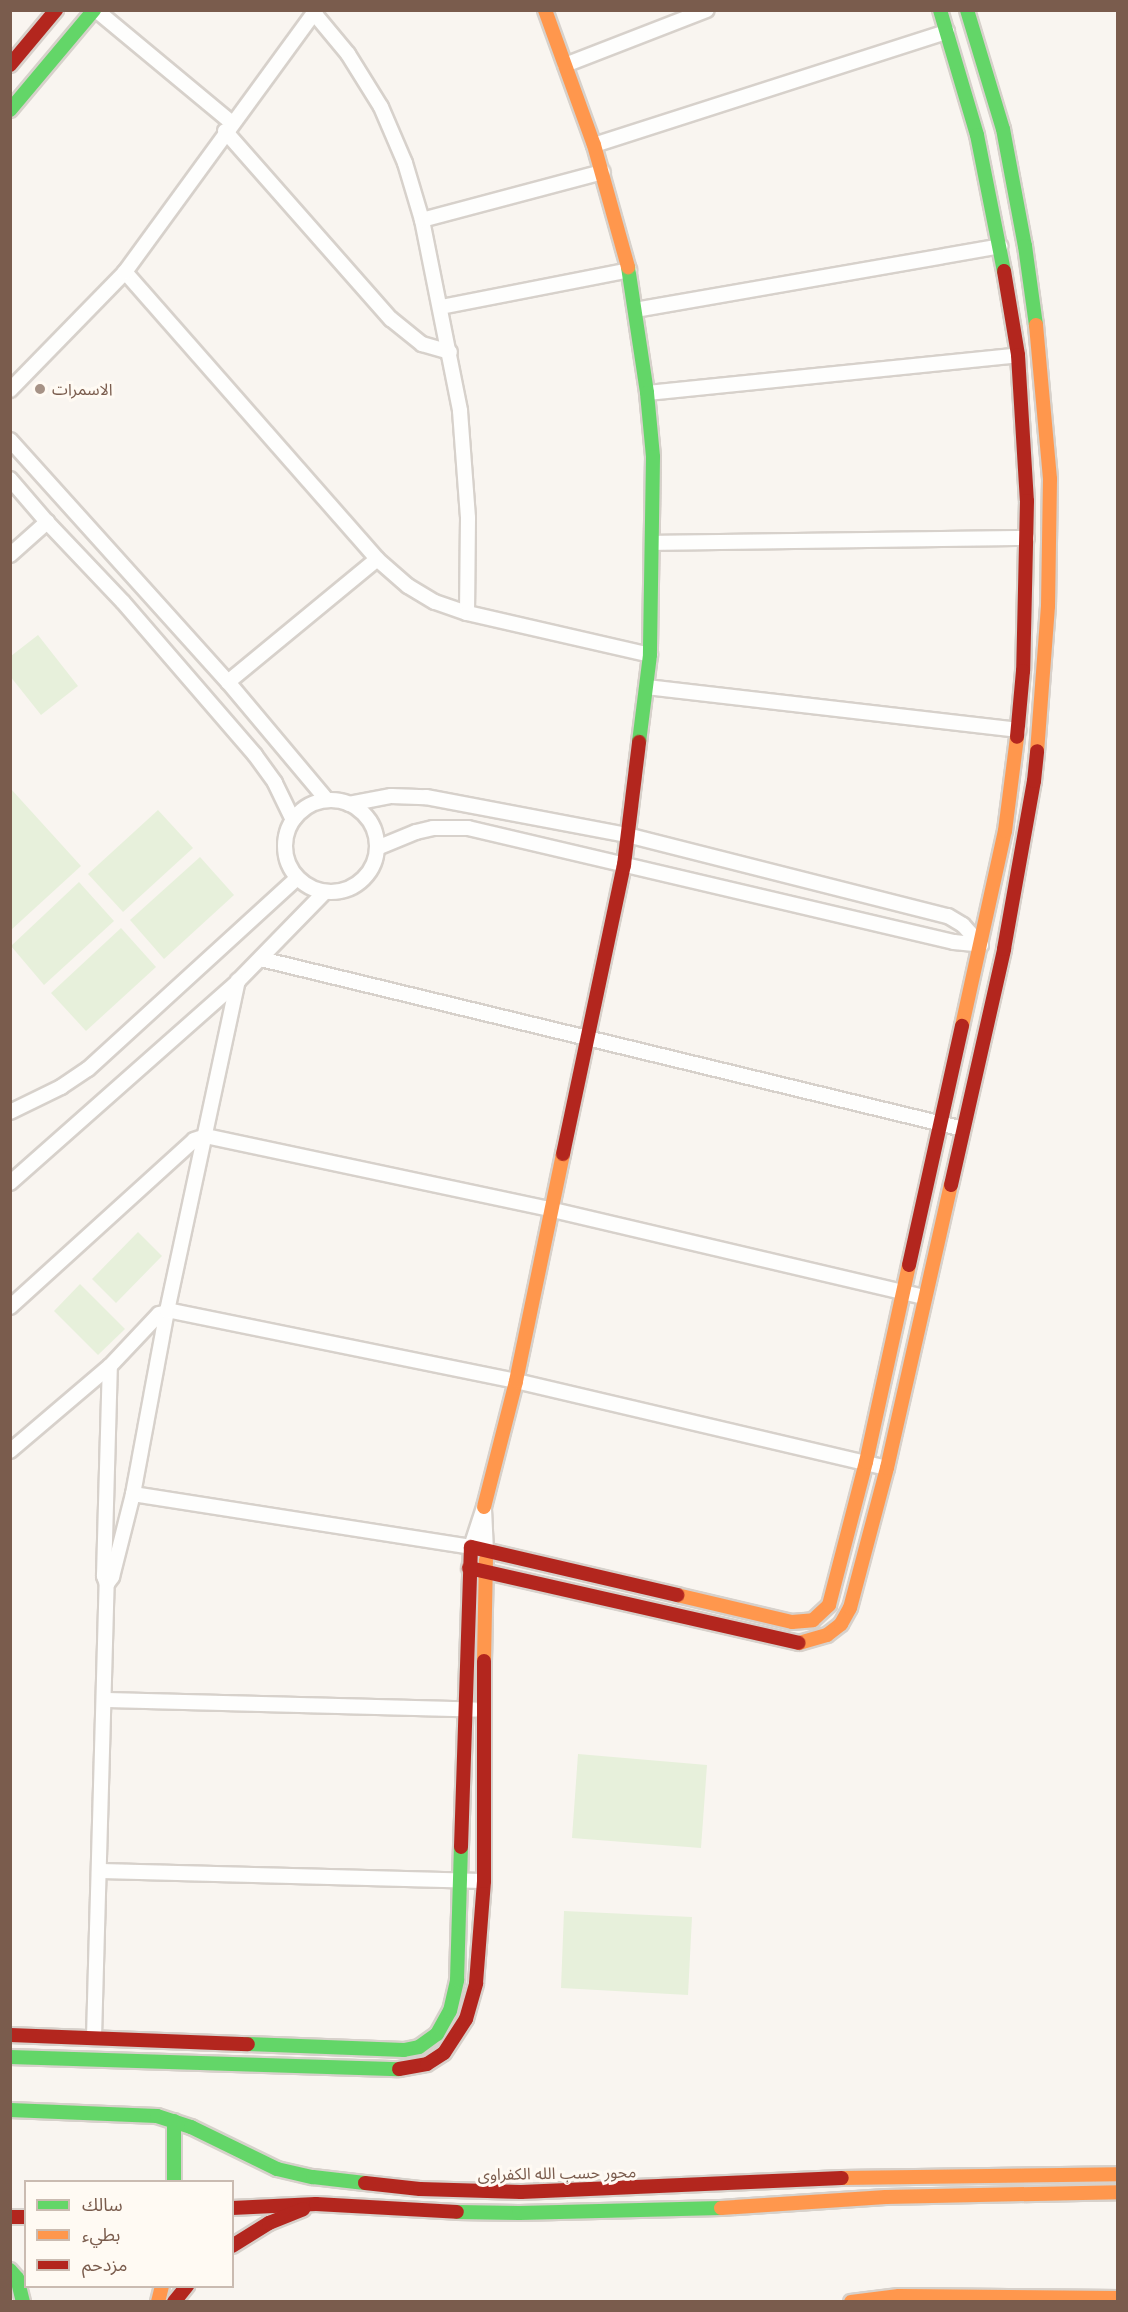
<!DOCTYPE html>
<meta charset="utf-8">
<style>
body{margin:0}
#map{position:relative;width:1128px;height:2312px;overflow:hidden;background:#f9f5f0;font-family:Mulish,"Noto Sans Arabic",sans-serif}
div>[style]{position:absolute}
.green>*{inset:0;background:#e7f0db}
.roads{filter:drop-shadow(2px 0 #d7d1cb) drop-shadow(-2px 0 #d7d1cb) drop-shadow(0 2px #d7d1cb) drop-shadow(0 -2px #d7d1cb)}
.street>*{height:14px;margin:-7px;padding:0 7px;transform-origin:7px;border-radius:7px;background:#fefefd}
.street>.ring{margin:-7px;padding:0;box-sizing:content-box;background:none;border:14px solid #fefefd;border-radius:50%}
.fast>*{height:14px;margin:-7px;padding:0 7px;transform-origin:7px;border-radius:7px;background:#63d668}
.slow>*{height:14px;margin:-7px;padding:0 7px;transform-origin:7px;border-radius:7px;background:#ff974d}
.jam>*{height:14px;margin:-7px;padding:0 7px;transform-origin:7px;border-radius:7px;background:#b3261e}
.dots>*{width:16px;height:16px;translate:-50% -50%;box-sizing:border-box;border:3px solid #fffaf3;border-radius:50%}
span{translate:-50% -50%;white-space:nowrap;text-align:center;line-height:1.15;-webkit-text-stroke:6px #fffaf3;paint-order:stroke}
.poi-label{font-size:16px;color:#7a5c4d}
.left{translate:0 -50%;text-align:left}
.street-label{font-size:16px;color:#7a5c4d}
.frame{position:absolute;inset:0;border:12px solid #7a5c4d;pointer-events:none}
.legend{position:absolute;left:24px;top:2180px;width:210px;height:108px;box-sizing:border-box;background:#fffaf3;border:2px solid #cabbb1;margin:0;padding:8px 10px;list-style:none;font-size:18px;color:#7a5c4d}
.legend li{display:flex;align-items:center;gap:12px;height:30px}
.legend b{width:30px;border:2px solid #cabbb1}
</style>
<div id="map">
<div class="green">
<div style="clip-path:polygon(38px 635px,78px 686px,41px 715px,10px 676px,11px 656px)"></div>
<div style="clip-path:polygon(11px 789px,81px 866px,11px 930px)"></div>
<div style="clip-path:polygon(158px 810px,193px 848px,123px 912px,88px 874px)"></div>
<div style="clip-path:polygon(200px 857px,234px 895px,164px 959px,130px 920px)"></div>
<div style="clip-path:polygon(79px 882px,114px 921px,44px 985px,11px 946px)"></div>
<div style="clip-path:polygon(121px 928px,156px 967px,86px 1031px,51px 993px)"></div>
<div style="clip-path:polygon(138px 1232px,162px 1256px,116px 1303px,92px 1279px)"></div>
<div style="clip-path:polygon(80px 1284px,125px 1329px,98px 1355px,54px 1311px)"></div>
<div style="clip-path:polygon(578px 1754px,707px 1765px,701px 1848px,572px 1838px)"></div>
<div style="clip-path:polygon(564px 1911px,692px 1917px,688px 1995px,561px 1988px)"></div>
</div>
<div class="roads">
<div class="street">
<div style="left:96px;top:10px;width:177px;rotate:39.7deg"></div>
<div style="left:314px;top:13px;width:53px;rotate:50.3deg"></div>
<div style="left:348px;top:54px;width:62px;rotate:58.1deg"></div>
<div style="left:381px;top:107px;width:61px;rotate:66.8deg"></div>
<div style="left:405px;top:163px;width:59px;rotate:73.4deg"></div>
<div style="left:422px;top:220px;width:195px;rotate:78.7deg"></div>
<div style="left:460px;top:411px;width:107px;rotate:85.7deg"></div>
<div style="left:468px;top:518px;width:95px;rotate:90.6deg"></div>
<div style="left:565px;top:65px;width:152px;rotate:-21.2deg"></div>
<div style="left:225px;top:131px;width:251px;rotate:48.6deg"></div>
<div style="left:391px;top:319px;width:40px;rotate:39deg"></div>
<div style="left:422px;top:344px;width:29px;rotate:16deg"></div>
<div style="left:594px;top:145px;width:371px;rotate:-17.8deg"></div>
<div style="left:422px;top:220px;width:187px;rotate:-14.9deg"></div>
<div style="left:125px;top:272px;width:382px;rotate:48.7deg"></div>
<div style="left:377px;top:559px;width:41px;rotate:41.1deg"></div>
<div style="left:408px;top:586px;width:31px;rotate:31deg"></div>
<div style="left:435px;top:602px;width:34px;rotate:19deg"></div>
<div style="left:467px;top:613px;width:188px;rotate:12.9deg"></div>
<div style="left:441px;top:307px;width:192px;rotate:-11.1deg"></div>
<div style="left:635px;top:310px;width:371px;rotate:-9.9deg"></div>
<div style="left:10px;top:390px;width:165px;rotate:-45.7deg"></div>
<div style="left:125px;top:272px;width:324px;rotate:-53.9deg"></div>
<div style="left:647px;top:393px;width:373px;rotate:-5.8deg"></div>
<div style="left:10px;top:440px;width:326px;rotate:48deg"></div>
<div style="left:228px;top:682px;width:154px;rotate:50deg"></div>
<div style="left:10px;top:479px;width:57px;rotate:49.3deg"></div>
<div style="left:47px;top:522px;width:110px;rotate:46.5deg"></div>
<div style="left:123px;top:602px;width:202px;rotate:49.2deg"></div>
<div style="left:255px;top:755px;width:34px;rotate:54deg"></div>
<div style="left:275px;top:783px;width:41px;rotate:64.1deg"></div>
<div style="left:653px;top:543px;width:374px;rotate:-0.8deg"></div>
<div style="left:10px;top:555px;width:50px;rotate:-41.7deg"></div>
<div style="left:228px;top:682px;width:193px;rotate:-39.5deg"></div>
<div style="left:647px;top:687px;width:374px;rotate:6.6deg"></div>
<div class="ring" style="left:285px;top:800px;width:78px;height:78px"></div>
<div style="left:349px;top:804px;width:43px;rotate:-10.8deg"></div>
<div style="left:391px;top:796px;width:35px;rotate:2deg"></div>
<div style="left:426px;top:797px;width:205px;rotate:10.7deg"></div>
<div style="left:627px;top:835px;width:331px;rotate:14.2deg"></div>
<div style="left:948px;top:916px;width:17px;rotate:31deg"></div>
<div style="left:963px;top:925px;width:27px;rotate:48deg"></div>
<div style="left:377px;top:848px;width:42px;rotate:-22.3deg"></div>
<div style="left:416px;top:832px;width:17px;rotate:-13deg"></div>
<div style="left:433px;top:828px;width:35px"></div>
<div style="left:468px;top:828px;width:499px;rotate:13.2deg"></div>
<div style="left:954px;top:942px;width:27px;rotate:6deg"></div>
<div style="left:261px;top:959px;width:722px;rotate:13.61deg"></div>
<div style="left:10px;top:1112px;width:57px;rotate:-26.1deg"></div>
<div style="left:61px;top:1087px;width:32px;rotate:-34deg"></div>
<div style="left:88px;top:1069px;width:283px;rotate:-42.4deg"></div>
<div style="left:10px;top:1183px;width:305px;rotate:-41.5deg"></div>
<div style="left:238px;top:981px;width:124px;rotate:-45.7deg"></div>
<div style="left:10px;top:1307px;width:248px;rotate:-42.2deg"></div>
<div style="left:194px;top:1140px;width:13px;rotate:-18deg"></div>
<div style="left:206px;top:1136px;width:355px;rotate:12deg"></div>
<div style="left:553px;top:1210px;width:381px;rotate:13.2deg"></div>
<div style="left:10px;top:1451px;width:131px;rotate:-40.4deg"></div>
<div style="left:110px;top:1366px;width:71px;rotate:-46.7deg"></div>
<div style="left:159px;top:1314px;width:13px;rotate:-13deg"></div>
<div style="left:172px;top:1311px;width:351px;rotate:11.5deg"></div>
<div style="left:516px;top:1381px;width:381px;rotate:13.2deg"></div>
<div style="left:133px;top:1494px;width:342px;rotate:8.9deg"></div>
<div style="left:471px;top:1547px;width:42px;rotate:-72deg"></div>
<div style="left:484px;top:1509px;width:42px;rotate:87.3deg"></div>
<div style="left:107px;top:1584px;width:9px;rotate:-111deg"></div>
<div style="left:104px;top:1576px;width:210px;rotate:-88.4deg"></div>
<div style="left:105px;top:1700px;width:370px;rotate:1.5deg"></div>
<div style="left:99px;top:1871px;width:385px;rotate:1.5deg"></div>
<div style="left:94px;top:2037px;width:453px;rotate:-88.4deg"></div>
<div style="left:107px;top:1584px;width:9px;rotate:-54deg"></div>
<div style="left:112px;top:1577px;width:86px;rotate:-75.8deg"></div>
<div style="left:133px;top:1494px;width:186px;rotate:-79.5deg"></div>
<div style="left:167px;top:1311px;width:338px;rotate:-77.9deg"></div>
</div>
<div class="fast">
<div style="left:940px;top:10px;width:130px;rotate:73.5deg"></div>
<div style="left:977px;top:135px;width:139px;rotate:78.8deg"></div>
<div style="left:967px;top:10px;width:124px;rotate:73.2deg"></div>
<div style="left:1003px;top:129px;width:119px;rotate:79.4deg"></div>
<div style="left:1025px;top:246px;width:80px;rotate:82.1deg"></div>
<div style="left:10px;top:110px;width:131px;rotate:-50deg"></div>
<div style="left:628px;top:267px;width:127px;rotate:81.4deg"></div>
<div style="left:647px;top:393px;width:64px;rotate:84.6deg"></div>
<div style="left:653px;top:457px;width:198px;rotate:90.9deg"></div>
<div style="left:650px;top:655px;width:88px;rotate:97.2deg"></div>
<div style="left:248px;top:2044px;width:156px;rotate:2.2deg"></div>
<div style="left:404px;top:2050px;width:15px;rotate:-11deg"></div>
<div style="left:419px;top:2047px;width:22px;rotate:-36deg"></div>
<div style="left:437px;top:2034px;width:26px;rotate:-61deg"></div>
<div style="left:450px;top:2011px;width:32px;rotate:-77deg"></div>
<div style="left:457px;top:1980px;width:133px;rotate:-88.3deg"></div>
<div style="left:10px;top:2057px;width:389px;rotate:1.8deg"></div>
<div style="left:10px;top:2110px;width:147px;rotate:2.3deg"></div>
<div style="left:157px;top:2116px;width:36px;rotate:18deg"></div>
<div style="left:191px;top:2127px;width:96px;rotate:26deg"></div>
<div style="left:277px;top:2169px;width:37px;rotate:13deg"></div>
<div style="left:313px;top:2177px;width:52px;rotate:6.6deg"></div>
<div style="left:174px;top:2121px;width:61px;rotate:90deg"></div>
<div style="left:457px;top:2212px;width:62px;rotate:0.9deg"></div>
<div style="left:519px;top:2213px;width:202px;rotate:-1.4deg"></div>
<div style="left:10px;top:2270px;width:11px;rotate:49deg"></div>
<div style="left:17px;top:2278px;width:25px;rotate:76deg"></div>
</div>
<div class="slow">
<div style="left:545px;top:10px;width:144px;rotate:70.1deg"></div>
<div style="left:594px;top:145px;width:127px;rotate:74.4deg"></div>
<div style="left:1036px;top:325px;width:155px;rotate:84.8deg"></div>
<div style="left:1050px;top:479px;width:127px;rotate:90.9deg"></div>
<div style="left:1048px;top:606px;width:145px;rotate:94.3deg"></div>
<div style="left:962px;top:1026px;width:200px;rotate:-77.6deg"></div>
<div style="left:1005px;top:831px;width:95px;rotate:-82.7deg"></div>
<div style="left:484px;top:1507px;width:130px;rotate:-75.7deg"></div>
<div style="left:516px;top:1381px;width:232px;rotate:-78.3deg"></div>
<div style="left:677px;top:1595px;width:118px;rotate:13.2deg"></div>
<div style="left:792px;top:1622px;width:21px;rotate:-5deg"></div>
<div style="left:813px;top:1620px;width:22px;rotate:-43deg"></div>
<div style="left:829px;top:1605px;width:148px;rotate:-75.5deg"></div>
<div style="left:866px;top:1462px;width:202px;rotate:-77.7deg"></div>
<div style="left:799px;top:1643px;width:29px;rotate:-16deg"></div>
<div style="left:827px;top:1635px;width:18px;rotate:-38deg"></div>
<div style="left:841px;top:1624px;width:18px;rotate:-61deg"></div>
<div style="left:850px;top:1608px;width:145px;rotate:-75.2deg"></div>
<div style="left:887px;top:1468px;width:290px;rotate:-77.3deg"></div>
<div style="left:484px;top:1661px;width:101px;rotate:-88.9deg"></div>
<div style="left:842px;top:2178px;width:276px;rotate:-0.8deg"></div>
<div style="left:721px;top:2208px;width:165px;rotate:-3.8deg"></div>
<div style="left:886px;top:2197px;width:232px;rotate:-1.2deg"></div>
<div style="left:158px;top:2302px;width:16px;rotate:-76deg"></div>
<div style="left:851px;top:2302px;width:48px;rotate:-7.1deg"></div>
<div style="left:899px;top:2296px;width:219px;rotate:0.5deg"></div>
</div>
<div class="jam">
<div style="left:10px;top:65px;width:72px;rotate:-50.1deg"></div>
<div style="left:1004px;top:271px;width:85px;rotate:80.5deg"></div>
<div style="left:1018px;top:355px;width:146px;rotate:86.5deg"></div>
<div style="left:1027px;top:501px;width:170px;rotate:91.3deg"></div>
<div style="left:1023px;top:671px;width:66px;rotate:95.2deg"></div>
<div style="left:563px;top:1154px;width:295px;rotate:-78.1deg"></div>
<div style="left:624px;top:865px;width:124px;rotate:-83deg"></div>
<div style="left:951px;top:1185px;width:242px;rotate:-77.3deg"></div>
<div style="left:1004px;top:949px;width:171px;rotate:-79.9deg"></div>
<div style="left:1034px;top:781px;width:30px;rotate:-84deg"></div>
<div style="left:909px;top:1265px;width:245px;rotate:-77.5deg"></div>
<div style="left:469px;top:1568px;width:338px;rotate:12.8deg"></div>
<div style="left:461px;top:1847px;width:300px;rotate:-88.1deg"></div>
<div style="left:471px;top:1547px;width:212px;rotate:13.1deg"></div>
<div style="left:10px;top:2035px;width:238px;rotate:2.2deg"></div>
<div style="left:399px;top:2069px;width:28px;rotate:-10deg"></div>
<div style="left:427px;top:2064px;width:20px;rotate:-33deg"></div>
<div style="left:444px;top:2053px;width:40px;rotate:-57.1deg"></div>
<div style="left:466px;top:2019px;width:37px;rotate:-74deg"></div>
<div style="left:476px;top:1983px;width:102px;rotate:-85.5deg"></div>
<div style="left:484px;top:1881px;width:220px;rotate:-90deg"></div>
<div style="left:365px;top:2183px;width:55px;rotate:6.2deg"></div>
<div style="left:420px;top:2189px;width:101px;rotate:1.7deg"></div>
<div style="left:521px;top:2192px;width:321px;rotate:-2.5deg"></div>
<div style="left:232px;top:2208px;width:84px;rotate:-2.7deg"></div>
<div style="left:316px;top:2204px;width:141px;rotate:3.2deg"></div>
<div style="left:10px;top:2217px;width:16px"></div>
<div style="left:232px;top:2246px;width:44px;rotate:-31.9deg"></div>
<div style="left:269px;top:2223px;width:37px;rotate:-22deg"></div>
<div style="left:174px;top:2302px;width:21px;rotate:-51deg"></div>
</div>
</div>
<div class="dots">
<div style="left:40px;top:389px;background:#a69286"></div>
</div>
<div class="poi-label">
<span class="left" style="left:52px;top:389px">الاسمرات</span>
</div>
<div class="street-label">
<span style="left:557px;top:2173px;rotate:-1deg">محور حسب الله الكفراوى</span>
</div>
<div class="frame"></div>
<ul class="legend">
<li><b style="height:8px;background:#63d668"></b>سالك</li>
<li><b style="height:8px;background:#ff974d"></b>بطيء</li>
<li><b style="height:8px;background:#b3261e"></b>مزدحم</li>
</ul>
</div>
